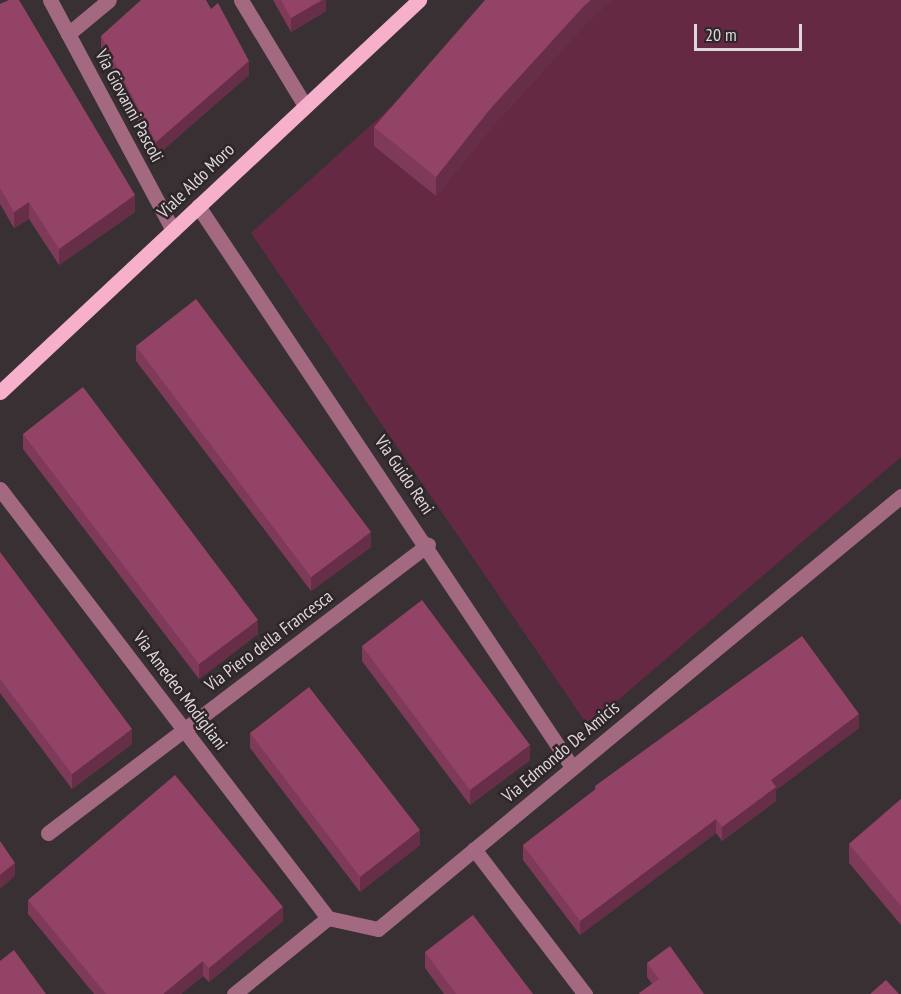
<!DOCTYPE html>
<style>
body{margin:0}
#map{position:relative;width:901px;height:994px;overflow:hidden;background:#383033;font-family:"PT Sans Narrow",sans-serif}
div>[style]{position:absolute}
.green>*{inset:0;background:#652944}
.minor>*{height:15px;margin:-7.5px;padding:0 7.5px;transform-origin:7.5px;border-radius:7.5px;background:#a26980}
.major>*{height:15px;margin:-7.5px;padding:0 7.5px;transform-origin:7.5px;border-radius:7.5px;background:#f7b0cb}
.wall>*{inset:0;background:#7e3a58}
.shaded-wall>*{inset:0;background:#672f47}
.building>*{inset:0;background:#934366}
span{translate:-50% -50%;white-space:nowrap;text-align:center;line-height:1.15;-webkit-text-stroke:5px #2e2629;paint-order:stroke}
.street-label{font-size:18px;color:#ded8da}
.scale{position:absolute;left:694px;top:24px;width:108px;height:27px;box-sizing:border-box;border:3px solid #ded8da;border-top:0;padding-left:8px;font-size:18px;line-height:21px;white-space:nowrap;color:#ded8da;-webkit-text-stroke:4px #2e2629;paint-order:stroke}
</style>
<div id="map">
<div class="green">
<div style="clip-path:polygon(510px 0,901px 0,901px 457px,588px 726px,251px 233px)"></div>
</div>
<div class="minor">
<div style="left:50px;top:0;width:261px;rotate:61.9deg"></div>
<div style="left:241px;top:0;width:122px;rotate:58.8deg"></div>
<div style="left:68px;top:34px;width:53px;rotate:-39.7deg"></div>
<div style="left:198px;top:206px;width:674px;rotate:56.31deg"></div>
<div style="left:0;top:489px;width:540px;rotate:52.6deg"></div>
<div style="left:48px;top:833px;width:477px;rotate:-37.2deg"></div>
<div style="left:474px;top:849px;width:183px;rotate:52.6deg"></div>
<div style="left:234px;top:994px;width:121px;rotate:-39deg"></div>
<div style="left:328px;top:918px;width:51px;rotate:12.4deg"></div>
<div style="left:378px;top:929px;width:679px;rotate:-39.62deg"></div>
</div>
<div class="major">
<div style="left:0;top:392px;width:574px;rotate:-43.09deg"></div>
</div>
<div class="wall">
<div style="clip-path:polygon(273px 0,326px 0,326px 11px,291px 32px)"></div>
<div style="clip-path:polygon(0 4px,135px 212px,59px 265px,29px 219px,14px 228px,0 204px)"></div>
<div style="clip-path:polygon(584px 26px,490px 129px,436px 196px,374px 146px,374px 127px)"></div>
<div style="clip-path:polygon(101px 36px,249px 75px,156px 156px,101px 50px)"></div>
<div style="clip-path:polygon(136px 346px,371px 547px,311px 591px,136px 361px)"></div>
<div style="clip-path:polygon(23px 434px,258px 634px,199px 679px,23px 449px)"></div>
<div style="clip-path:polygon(0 552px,132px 744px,72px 789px,0 693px)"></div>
<div style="clip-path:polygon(362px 646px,530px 760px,470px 805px,362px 661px)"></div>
<div style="clip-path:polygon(859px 728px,776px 790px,776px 801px,722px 841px,716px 833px,580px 935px,523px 860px,523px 845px,595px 790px,595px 786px)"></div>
<div style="clip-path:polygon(250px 733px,420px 845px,360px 892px,250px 748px)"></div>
<div style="clip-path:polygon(901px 799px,901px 925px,849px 863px,849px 844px)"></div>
<div style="clip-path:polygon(28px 900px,283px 921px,209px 982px,203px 976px,181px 994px,94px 994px,28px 914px)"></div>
<div style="clip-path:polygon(425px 952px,533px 994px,444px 994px,425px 968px)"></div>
<div style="clip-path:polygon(647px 963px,704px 994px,639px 994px,652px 984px,647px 977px)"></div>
</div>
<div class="shaded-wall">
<div style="clip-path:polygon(322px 0,326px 0,326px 11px,291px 32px,291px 18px)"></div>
<div style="clip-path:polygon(591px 0,612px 0,584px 26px,490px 129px,436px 196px,436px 177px,490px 109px,584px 6px)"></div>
<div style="clip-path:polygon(249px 61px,249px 75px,156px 156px,156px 142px)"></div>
<div style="clip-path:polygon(135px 195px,135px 212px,59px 265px,59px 249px)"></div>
<div style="clip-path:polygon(29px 202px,29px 219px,14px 228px,14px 212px)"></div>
<div style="clip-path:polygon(371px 532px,371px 547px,311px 591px,311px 577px)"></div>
<div style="clip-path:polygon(258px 620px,258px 634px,199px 679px,199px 664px)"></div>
<div style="clip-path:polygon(859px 714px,859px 728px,776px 790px,776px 801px,722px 841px,722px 827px,771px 780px)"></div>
<div style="clip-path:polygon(132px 729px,132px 744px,72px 789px,72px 774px)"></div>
<div style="clip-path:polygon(530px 745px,530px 760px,470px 805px,470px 790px)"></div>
<div style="clip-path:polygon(716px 819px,716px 833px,580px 935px,580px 921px)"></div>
<div style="clip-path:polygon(420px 830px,420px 845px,360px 892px,360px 877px)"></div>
<div style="clip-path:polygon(15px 863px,15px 876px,0 889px,0 875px)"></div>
<div style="clip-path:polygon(283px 907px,283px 921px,209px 982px,209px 968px)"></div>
<div style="clip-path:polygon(203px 961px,203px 976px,181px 994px,163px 994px)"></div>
</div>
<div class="building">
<div style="clip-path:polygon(9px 0,19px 0,135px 195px,59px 249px,29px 202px,14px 212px,0 188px,0 4px)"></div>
<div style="clip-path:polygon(141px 0,206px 0,211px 9px,218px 3px,249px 61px,156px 142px,101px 36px)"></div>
<div style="clip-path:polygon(281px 0,322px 0,291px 18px)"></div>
<div style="clip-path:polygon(485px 0,591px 0,584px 6px,490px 109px,436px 177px,374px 127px)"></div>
<div style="clip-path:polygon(196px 299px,371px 532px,311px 577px,136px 346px)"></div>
<div style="clip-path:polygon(83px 387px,258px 620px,199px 664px,23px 434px)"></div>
<div style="clip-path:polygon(0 552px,132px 729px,72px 774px,0 679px)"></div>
<div style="clip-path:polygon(422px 600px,530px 745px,470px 790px,362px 646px)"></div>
<div style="clip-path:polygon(802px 636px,859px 714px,771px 780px,776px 787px,722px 827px,716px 819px,580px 921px,523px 845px,597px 788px,595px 786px)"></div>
<div style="clip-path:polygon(309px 687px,420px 830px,360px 877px,250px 733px)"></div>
<div style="clip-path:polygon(175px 775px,283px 907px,209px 968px,203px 961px,163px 994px,106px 994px,28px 900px)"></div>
<div style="clip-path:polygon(901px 799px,901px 906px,849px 844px)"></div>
<div style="clip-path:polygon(0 841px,15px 863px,0 875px)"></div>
<div style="clip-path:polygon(473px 915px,533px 994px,456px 994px,425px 952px)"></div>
<div style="clip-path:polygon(670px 946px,704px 994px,640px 994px,639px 993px,659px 979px,647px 963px)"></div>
<div style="clip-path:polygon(14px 950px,46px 994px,0 994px,0 961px)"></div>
<div style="clip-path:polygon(886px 980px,899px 994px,870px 994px)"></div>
</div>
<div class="street-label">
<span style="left:129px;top:106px;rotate:62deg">Via Giovanni Pascoli</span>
<span style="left:196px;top:181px;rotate:-44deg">Viale Aldo Moro</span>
<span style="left:404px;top:475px;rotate:56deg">Via Guido Reni</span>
<span style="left:269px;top:641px;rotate:-37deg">Via Piero della Francesca</span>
<span style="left:180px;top:691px;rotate:53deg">Via Amedeo Modigliani</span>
<span style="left:561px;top:752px;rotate:-40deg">Via Edmondo De Amicis</span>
</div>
<div class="scale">20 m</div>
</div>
